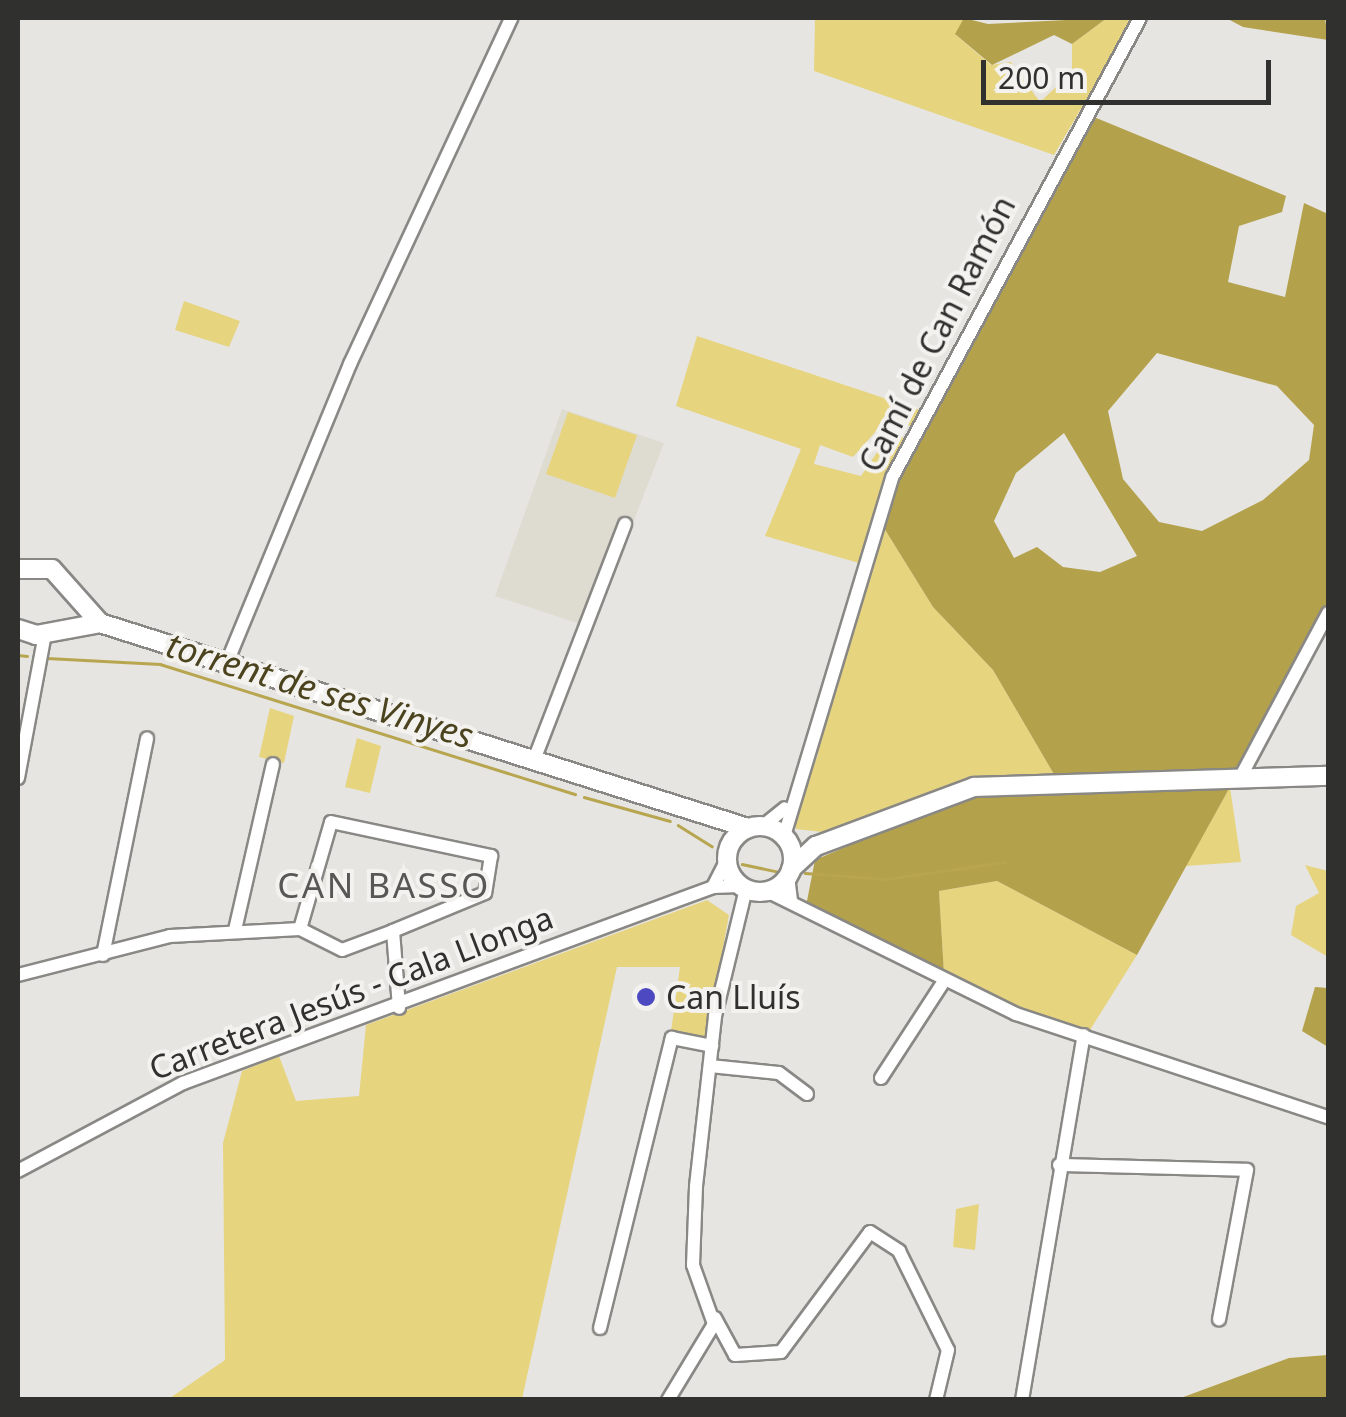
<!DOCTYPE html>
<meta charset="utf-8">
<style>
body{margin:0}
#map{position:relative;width:1346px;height:1417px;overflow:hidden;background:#e6e5e2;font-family:"Noto Sans",sans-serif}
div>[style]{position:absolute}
.built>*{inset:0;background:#dedbd1}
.green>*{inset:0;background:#e7d47f}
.forest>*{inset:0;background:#b4a14b}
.stream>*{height:2.5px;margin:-1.25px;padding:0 1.25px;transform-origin:1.25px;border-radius:1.25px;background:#b8a54f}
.roads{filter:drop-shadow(2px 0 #898885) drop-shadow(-2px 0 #898885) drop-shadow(0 2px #898885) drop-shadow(0 -2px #898885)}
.minor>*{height:12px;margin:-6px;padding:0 6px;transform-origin:6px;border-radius:6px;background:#fff}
.major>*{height:18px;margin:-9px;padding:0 9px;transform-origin:9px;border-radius:9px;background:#fff}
.major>.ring{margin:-9px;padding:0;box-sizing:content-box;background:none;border:18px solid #fff;border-radius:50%}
.dots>*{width:28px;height:28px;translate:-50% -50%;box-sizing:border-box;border:5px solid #f3f2ef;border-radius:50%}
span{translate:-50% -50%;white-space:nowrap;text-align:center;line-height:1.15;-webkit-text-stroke:8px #f3f2ef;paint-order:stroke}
.street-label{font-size:32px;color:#30302e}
.poi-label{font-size:32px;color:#30302e}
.left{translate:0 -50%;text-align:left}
.water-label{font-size:35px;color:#4b431e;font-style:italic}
.neighbourhood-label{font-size:35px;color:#585755;letter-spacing:2.5px}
.frame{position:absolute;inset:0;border:20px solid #30302e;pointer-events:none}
.scale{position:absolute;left:981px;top:60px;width:290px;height:45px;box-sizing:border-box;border:5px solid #30302e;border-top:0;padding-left:12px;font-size:30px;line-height:35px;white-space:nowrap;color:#30302e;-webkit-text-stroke:8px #f3f2ef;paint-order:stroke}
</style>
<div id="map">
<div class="built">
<div style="clip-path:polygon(562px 409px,664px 443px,592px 628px,495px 596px)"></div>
</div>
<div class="green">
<div style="clip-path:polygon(815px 18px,964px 18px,956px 35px,991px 65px,1011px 62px,1040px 102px,1072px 72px,1072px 44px,1107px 18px,1134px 18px,1054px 155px,814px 71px)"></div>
<div style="clip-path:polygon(184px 301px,240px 321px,229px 347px,175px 330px)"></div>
<div style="clip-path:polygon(697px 336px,923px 411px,915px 427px,886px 420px,853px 457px,820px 445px,814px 464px,861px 476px,888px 436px,909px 438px,859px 563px,765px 536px,801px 449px,676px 406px)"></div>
<div style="clip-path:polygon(568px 412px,637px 435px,615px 498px,546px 474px)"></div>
<div style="clip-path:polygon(884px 528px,933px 607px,993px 670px,1055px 776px,822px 832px,796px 829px,791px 813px,818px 755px,815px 737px)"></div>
<div style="clip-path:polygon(270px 708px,294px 716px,284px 763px,259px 757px)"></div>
<div style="clip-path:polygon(357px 738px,381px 746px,370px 793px,345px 787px)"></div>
<div style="clip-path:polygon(1230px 787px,1241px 862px,1186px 866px)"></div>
<div style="clip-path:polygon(1305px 865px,1328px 871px,1328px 957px,1291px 935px,1296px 906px,1319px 893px)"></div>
<div style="clip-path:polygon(997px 881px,1137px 955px,1090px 1030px,1020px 1011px,944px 974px,939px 891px)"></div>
<div style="clip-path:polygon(707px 900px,729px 915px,706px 1040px,671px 1031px,680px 967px,617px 967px,522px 1399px,167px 1400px,225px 1360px,223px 1143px,242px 1071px,279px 1056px,296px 1101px,359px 1096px,366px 1025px)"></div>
<div style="clip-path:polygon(979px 1204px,975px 1250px,953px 1247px,956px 1209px)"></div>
</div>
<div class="forest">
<div style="clip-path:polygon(964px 18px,988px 24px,1107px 18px,1072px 44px,1054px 35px,992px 65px,955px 34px)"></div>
<div style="clip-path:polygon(1226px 18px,1325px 18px,1328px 40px,1243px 27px)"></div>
<div style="clip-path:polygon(evenodd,1089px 115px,1286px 196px,1282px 212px,1239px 226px,1228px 282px,1285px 297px,1304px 203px,1328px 214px,1328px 611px,1241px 772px,1055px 776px,993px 670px,933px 607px,884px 528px,893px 484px,1089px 115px,1157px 353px,1277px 386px,1314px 425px,1309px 460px,1263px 500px,1202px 531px,1159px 522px,1123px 479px,1108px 411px,1157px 353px,1089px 115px,1064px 433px,1137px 556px,1100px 572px,1063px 567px,1037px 547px,1014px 558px,994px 521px,1016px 473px,1064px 433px)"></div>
<div style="clip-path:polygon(1230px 787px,1137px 955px,997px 881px,939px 891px,944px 974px,806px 906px,815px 860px,972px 793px)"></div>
<div style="clip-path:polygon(1315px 987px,1328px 988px,1328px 1047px,1302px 1031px)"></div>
<div style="clip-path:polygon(1328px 1355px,1328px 1399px,1178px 1399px,1289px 1358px)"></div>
</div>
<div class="stream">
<div style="left:18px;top:655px;width:9px;rotate:6deg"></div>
<div style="left:47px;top:658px;width:113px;rotate:3deg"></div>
<div style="left:160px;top:664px;width:435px;rotate:17.4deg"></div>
<div style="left:584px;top:797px;width:89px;rotate:15.6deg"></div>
<div style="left:678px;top:825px;width:40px;rotate:32deg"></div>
<div style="left:742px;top:864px;width:35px;rotate:12deg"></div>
<div style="left:805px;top:873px;width:81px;rotate:4.2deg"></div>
<div style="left:886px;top:879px;width:120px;rotate:-8.1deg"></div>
</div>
<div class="roads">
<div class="minor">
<div style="left:226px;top:665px;width:326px;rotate:-67.6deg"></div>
<div style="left:350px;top:364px;width:382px;rotate:-65deg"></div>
<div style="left:534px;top:760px;width:253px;rotate:-68.9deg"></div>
<div style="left:18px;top:778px;width:147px;rotate:-79.4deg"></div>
<div style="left:1240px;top:778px;width:187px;rotate:-61.9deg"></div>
<div style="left:763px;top:826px;width:28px;rotate:-39deg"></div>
<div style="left:784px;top:836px;width:376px;rotate:-73.2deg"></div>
<div style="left:893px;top:476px;width:520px;rotate:-61.66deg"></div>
<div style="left:788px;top:876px;width:26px;rotate:83deg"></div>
<div style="left:713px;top:887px;width:30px;rotate:-63deg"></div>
<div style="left:767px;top:891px;width:278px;rotate:26.3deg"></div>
<div style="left:1016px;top:1014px;width:329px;rotate:18.3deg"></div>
<div style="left:235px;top:930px;width:170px;rotate:-77.1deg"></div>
<div style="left:393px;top:931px;width:54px;rotate:159.6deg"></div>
<div style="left:342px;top:950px;width:47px;rotate:-153.4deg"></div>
<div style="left:300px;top:929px;width:111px;rotate:-73.8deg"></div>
<div style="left:331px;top:822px;width:164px;rotate:12deg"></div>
<div style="left:491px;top:856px;width:37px;rotate:99deg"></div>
<div style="left:485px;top:893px;width:100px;rotate:157.6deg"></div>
<div style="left:393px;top:931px;width:77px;rotate:85.5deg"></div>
<div style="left:103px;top:955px;width:221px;rotate:-78.5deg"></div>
<div style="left:18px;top:975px;width:157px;rotate:-14.4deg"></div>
<div style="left:170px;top:936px;width:130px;rotate:-3.1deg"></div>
<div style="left:710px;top:1066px;width:69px;rotate:5.8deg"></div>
<div style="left:779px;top:1073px;width:35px;rotate:37deg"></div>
<div style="left:881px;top:1078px;width:116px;rotate:-57deg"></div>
<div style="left:1059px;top:1165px;width:188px;rotate:1.5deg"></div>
<div style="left:1247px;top:1170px;width:152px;rotate:100.6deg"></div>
<div style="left:18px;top:1171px;width:187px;rotate:-28.1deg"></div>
<div style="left:183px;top:1083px;width:565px;rotate:-20.29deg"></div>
<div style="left:713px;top:887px;width:27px;rotate:-2deg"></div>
<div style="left:715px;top:1318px;width:42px;rotate:61.6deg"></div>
<div style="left:735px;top:1355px;width:46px;rotate:-3.7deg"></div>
<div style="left:781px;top:1352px;width:149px;rotate:-53.4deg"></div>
<div style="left:870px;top:1232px;width:35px;rotate:33deg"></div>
<div style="left:899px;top:1251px;width:110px;rotate:63.7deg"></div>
<div style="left:948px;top:1350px;width:51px;rotate:103.5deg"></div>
<div style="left:600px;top:1328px;width:299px;rotate:-76.1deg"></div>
<div style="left:672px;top:1038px;width:41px;rotate:11.3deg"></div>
<div style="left:668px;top:1400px;width:89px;rotate:-58.8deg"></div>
<div style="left:714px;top:1324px;width:63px;rotate:-109.6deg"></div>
<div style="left:693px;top:1265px;width:79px;rotate:-87.8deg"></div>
<div style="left:696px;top:1186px;width:171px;rotate:-83.6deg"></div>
<div style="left:715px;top:1016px;width:131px;rotate:-76.3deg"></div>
<div style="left:1022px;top:1400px;width:370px;rotate:-80.4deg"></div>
</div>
<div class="major">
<div style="left:18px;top:569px;width:34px"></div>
<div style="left:52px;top:569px;width:72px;rotate:48.4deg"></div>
<div style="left:18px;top:629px;width:19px;rotate:18deg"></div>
<div style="left:36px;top:635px;width:65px;rotate:-10.6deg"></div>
<div style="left:100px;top:623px;width:680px;rotate:17.56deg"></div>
<div class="ring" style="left:727px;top:826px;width:48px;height:48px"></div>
<div style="left:791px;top:869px;width:34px;rotate:-43deg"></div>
<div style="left:816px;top:846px;width:169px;rotate:-20.5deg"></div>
<div style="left:974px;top:787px;width:354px;rotate:-1.8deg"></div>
</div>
</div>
<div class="dots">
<div style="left:646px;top:997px;background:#4d49c0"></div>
</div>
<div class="street-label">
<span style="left:937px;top:334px;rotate:-63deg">Camí de Can Ramón</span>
<span style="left:351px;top:993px;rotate:-21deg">Carretera Jesús - Cala Llonga</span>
</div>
<div class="poi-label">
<span class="left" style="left:666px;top:997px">Can Lluís</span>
</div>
<div class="water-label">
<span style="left:320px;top:690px;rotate:17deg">torrent de ses Vinyes</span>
</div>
<div class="neighbourhood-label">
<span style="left:384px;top:885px">CAN BASSO</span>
</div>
<div class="frame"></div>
<div class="scale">200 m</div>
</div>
